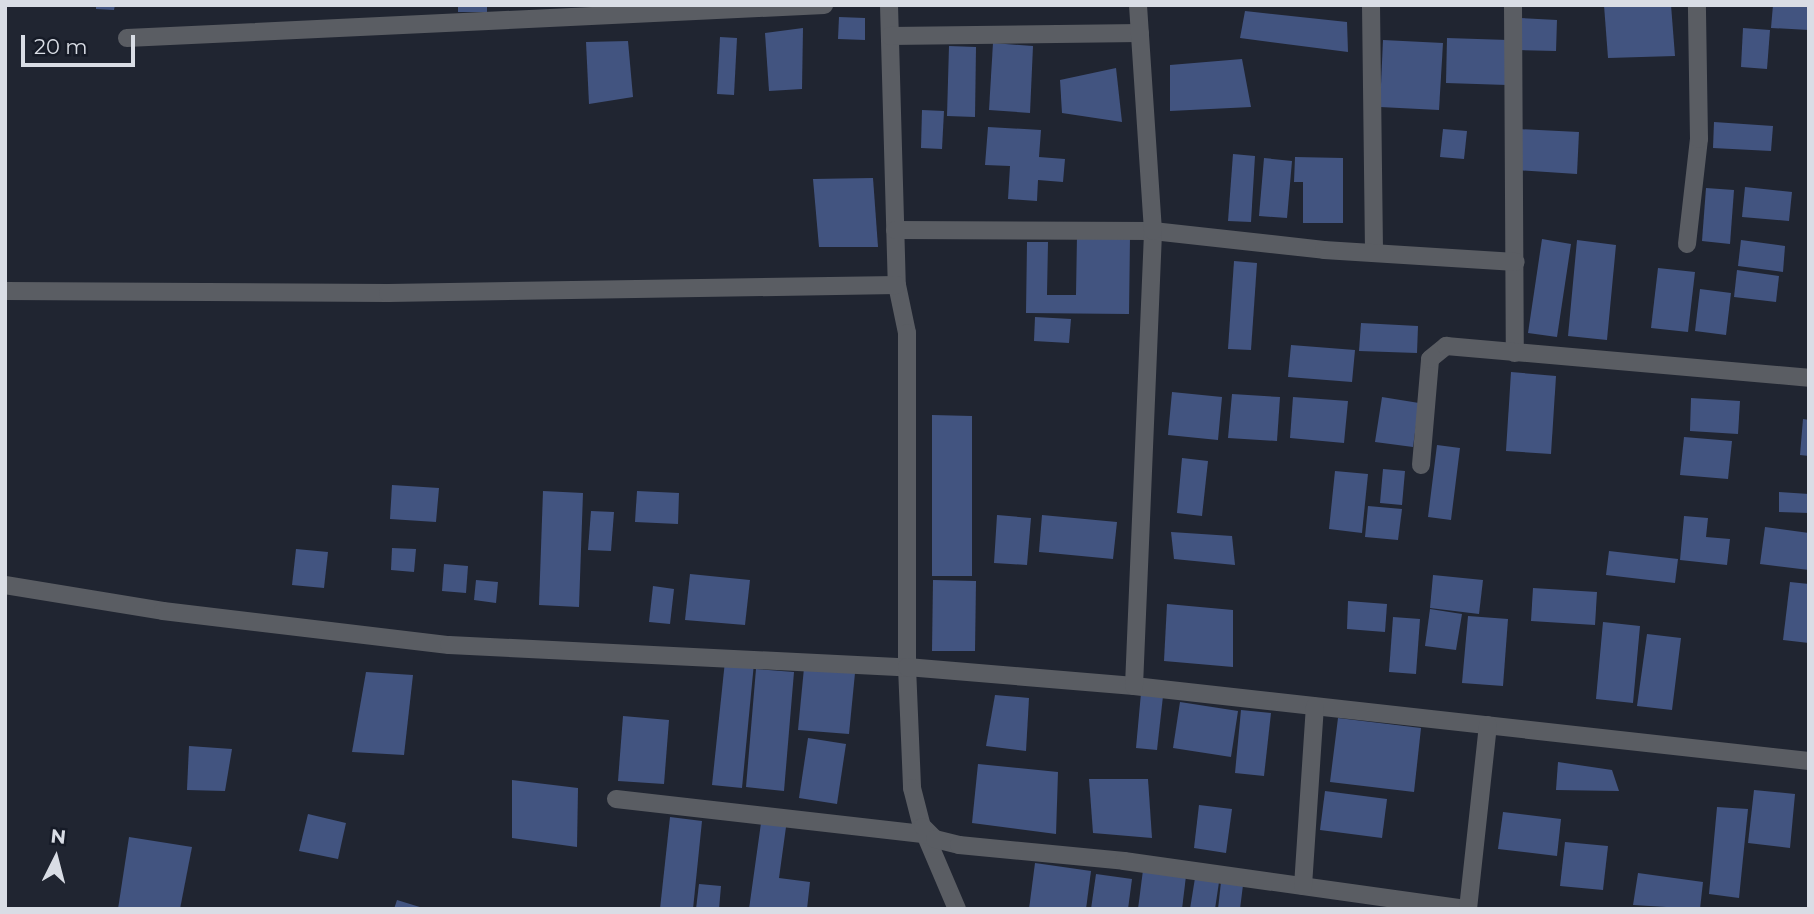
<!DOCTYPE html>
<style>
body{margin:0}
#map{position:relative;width:1814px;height:914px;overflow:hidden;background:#202531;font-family:Montserrat,sans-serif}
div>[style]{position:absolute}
.building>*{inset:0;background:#425480}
.minor>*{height:18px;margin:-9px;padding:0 9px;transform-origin:9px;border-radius:9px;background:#5a5d63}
span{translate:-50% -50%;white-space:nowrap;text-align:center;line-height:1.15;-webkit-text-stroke:5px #161b27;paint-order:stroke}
.frame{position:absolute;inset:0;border:7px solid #d9dde5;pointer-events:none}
.north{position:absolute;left:21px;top:823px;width:70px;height:70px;-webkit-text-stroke:5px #161b27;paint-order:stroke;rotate:6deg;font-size:19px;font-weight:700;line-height:28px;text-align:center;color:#d9dde5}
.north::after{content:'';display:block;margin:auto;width:24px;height:32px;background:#d9dde5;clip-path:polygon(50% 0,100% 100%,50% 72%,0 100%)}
.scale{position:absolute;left:21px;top:35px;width:114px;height:32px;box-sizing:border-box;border:4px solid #d9dde5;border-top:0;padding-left:9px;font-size:21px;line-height:24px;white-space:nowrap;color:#d9dde5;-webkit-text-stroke:5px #161b27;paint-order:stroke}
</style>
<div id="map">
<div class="building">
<div style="clip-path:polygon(96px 5px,115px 5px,114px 10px,96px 9px)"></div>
<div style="clip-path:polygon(458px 5px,487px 5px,487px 12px,458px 12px)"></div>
<div style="clip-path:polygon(1604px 5px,1671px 5px,1675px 56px,1608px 58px)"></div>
<div style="clip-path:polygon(1773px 5px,1809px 5px,1809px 30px,1771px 28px)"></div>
<div style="clip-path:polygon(1245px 11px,1347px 22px,1348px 52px,1240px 38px)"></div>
<div style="clip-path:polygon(839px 17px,865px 18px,865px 40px,838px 39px)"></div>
<div style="clip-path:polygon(1520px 18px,1557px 20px,1556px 51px,1519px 50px)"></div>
<div style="clip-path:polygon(803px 28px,802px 89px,769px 91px,765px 33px)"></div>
<div style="clip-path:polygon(1743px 28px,1770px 30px,1767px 69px,1741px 67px)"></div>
<div style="clip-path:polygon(720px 37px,737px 38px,734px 95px,717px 94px)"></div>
<div style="clip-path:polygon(1447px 38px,1508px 40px,1507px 85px,1446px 83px)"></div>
<div style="clip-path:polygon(1383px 40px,1443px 43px,1439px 110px,1380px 107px)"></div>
<div style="clip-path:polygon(628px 41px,633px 97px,589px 104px,586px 42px)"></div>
<div style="clip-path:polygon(993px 43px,1033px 46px,1030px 113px,989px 110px)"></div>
<div style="clip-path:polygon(949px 46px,976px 47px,975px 117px,947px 116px)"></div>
<div style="clip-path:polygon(1242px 59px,1251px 107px,1170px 111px,1170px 65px)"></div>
<div style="clip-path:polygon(1116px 68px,1122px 122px,1062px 113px,1060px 80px)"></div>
<div style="clip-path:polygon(922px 110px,944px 111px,942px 149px,921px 148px)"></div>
<div style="clip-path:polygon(1714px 122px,1773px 126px,1771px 151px,1713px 148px)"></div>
<div style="clip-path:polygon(988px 127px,1041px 130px,1039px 157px,1065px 159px,1063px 182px,1038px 180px,1037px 201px,1008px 199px,1010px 166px,985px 165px)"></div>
<div style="clip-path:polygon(1443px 129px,1467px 131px,1464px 159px,1440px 157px)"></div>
<div style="clip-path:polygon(1518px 129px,1579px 132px,1577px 174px,1516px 170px)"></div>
<div style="clip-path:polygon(1233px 154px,1255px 156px,1251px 222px,1228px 221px)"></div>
<div style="clip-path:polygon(1295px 157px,1343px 158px,1343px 223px,1303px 223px,1303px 182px,1294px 182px)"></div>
<div style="clip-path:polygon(1264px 158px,1292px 161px,1287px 218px,1259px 216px)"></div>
<div style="clip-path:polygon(873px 178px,878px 247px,819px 247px,813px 179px)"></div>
<div style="clip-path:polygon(1745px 187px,1792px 192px,1789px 221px,1742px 217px)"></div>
<div style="clip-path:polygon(1706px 188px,1734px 190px,1730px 244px,1702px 241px)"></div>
<div style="clip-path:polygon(1077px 235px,1130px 237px,1129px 314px,1026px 313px,1027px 242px,1048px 242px,1047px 295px,1076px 295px)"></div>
<div style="clip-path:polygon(1542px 239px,1571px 244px,1557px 337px,1528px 333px)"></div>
<div style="clip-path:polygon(1577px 240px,1616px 245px,1607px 340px,1568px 336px)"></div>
<div style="clip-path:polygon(1741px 240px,1785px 246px,1783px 272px,1738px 266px)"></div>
<div style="clip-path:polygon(1234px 261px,1257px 263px,1251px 350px,1228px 349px)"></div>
<div style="clip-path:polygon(1658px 268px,1695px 272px,1688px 332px,1651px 328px)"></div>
<div style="clip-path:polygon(1737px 270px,1779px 276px,1776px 302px,1734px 297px)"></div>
<div style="clip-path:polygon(1700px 289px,1731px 293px,1726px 335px,1695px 331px)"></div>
<div style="clip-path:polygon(1035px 317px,1071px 319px,1069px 343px,1034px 341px)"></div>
<div style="clip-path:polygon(1361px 323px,1418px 326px,1417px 353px,1359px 351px)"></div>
<div style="clip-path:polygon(1291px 345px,1355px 350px,1352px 382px,1288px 377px)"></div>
<div style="clip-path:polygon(1511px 372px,1556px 376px,1551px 454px,1506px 451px)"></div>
<div style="clip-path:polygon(1172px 392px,1222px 397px,1218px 440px,1168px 435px)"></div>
<div style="clip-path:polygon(1232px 394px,1280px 397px,1277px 441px,1228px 438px)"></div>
<div style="clip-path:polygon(1293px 397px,1348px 401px,1344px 443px,1290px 438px)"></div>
<div style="clip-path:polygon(1382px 397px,1419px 403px,1413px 447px,1375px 442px)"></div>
<div style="clip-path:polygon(1691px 398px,1740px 401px,1738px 434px,1690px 431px)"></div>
<div style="clip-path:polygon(932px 415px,972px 416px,972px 576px,932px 576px)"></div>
<div style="clip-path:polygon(1803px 419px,1809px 420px,1809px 456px,1800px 455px)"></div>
<div style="clip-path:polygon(1684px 437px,1732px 441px,1728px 479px,1680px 475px)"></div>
<div style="clip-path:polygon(1437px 445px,1460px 448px,1451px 520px,1428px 517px)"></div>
<div style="clip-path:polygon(1182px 458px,1208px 461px,1202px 516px,1177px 513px)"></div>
<div style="clip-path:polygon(1383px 469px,1405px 471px,1402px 505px,1380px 503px)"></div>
<div style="clip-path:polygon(1335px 471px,1368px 474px,1362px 533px,1329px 529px)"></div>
<div style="clip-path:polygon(392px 485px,439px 488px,436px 522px,390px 519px)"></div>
<div style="clip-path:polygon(543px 491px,583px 493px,579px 607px,539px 605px)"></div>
<div style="clip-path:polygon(637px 491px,679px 493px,678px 524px,635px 522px)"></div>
<div style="clip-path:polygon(1779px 492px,1809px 494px,1809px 513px,1779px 512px)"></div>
<div style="clip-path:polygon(1368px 506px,1402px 509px,1398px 540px,1365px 537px)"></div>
<div style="clip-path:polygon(591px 511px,614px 512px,611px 551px,588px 550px)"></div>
<div style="clip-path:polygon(997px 515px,1031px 518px,1027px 565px,994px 563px)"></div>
<div style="clip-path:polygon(1042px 515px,1117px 522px,1113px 559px,1039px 552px)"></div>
<div style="clip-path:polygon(1684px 516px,1708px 518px,1706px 537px,1730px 539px,1727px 565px,1680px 560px)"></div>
<div style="clip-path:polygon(1765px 527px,1809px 533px,1809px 570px,1760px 564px)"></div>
<div style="clip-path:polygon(1171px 532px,1232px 536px,1235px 565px,1174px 559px)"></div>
<div style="clip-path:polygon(392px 548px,416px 549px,414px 572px,391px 570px)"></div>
<div style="clip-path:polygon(296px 549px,328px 552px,324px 588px,292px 585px)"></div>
<div style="clip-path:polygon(1609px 551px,1678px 559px,1675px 583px,1606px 575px)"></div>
<div style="clip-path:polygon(444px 564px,468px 566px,466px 593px,442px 591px)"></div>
<div style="clip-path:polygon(690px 574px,750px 580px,745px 625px,685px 620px)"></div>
<div style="clip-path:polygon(1433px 575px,1483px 580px,1479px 614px,1430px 608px)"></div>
<div style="clip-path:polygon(476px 580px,498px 582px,496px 603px,474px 600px)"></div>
<div style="clip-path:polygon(933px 580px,976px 581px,975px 651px,932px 651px)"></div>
<div style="clip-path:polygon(1790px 582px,1809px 584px,1809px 643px,1783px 640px)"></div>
<div style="clip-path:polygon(653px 586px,674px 589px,670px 624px,649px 622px)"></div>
<div style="clip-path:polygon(1533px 588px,1597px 592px,1595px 625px,1531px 621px)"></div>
<div style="clip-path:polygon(1348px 601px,1387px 604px,1385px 632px,1347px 629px)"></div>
<div style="clip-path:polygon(1167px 604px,1233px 610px,1233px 667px,1164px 661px)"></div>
<div style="clip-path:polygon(1430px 609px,1462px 614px,1456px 650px,1425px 646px)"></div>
<div style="clip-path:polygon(1468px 616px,1508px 619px,1503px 686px,1462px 683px)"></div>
<div style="clip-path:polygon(1393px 617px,1420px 619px,1416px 674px,1389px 672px)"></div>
<div style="clip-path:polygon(1603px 622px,1640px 626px,1633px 703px,1596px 699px)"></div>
<div style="clip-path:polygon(1647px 634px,1681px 638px,1672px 710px,1637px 706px)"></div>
<div style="clip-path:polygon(725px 661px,754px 663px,742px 788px,712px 785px)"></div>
<div style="clip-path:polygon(804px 668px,855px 673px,849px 734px,798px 730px)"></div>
<div style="clip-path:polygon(756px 669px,794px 672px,784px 791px,746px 787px)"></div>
<div style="clip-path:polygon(366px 672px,413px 675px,404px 755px,352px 752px)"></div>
<div style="clip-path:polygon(1141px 693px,1163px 696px,1157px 750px,1136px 748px)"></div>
<div style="clip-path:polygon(995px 695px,1029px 698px,1026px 751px,986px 746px)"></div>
<div style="clip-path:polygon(1180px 702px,1238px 711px,1231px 757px,1173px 748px)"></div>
<div style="clip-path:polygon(1241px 710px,1271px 713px,1264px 776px,1235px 773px)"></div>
<div style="clip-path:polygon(623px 716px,669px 720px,664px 784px,618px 781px)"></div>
<div style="clip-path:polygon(1338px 718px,1421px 728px,1414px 792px,1330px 782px)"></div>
<div style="clip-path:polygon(808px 738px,846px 744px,837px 804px,799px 798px)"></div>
<div style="clip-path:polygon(189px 746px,232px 749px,225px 791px,187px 790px)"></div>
<div style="clip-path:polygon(1558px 762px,1612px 770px,1619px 791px,1556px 790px)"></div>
<div style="clip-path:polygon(978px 764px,1058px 772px,1056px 834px,972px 823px)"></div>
<div style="clip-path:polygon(1089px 779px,1148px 779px,1152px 838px,1093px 833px)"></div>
<div style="clip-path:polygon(512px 780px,578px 788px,577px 847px,512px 838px)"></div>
<div style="clip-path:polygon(1754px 790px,1795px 794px,1790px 848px,1748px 843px)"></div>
<div style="clip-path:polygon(1325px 791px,1387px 799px,1382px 838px,1320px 830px)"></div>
<div style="clip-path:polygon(1199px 805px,1232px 809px,1226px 853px,1194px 848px)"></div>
<div style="clip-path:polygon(1717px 807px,1748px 809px,1739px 898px,1709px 894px)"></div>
<div style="clip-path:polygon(1503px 812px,1561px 819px,1557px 856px,1498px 849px)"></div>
<div style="clip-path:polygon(308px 814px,346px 823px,338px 859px,299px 851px)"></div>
<div style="clip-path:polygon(670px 817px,702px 821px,693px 909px,660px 909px)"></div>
<div style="clip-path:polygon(761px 823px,786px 827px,779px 878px,810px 882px,807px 909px,749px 909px)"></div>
<div style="clip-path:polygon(129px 837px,192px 847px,180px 909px,118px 909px)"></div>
<div style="clip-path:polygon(1565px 842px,1608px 846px,1603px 890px,1560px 886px)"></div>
<div style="clip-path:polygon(1035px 863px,1091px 871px,1086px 909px,1029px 909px)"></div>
<div style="clip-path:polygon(1143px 870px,1186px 876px,1182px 909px,1138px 909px)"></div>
<div style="clip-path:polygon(1638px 873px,1703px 882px,1700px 909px,1633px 905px)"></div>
<div style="clip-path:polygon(1096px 874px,1132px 879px,1128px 909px,1091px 909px)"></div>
<div style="clip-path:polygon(1195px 878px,1219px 882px,1215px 909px,1190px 909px)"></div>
<div style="clip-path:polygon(1221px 882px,1243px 885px,1240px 909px,1218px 909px)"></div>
<div style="clip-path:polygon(699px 884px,721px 886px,719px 909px,696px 909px)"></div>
<div style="clip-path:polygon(397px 900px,423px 908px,423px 909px,394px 909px)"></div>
</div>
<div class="minor">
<div style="left:889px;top:5px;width:280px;rotate:88.4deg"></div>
<div style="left:897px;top:285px;width:49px;rotate:78.2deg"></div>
<div style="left:907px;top:333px;width:334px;rotate:90deg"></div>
<div style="left:907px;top:667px;width:121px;rotate:87.6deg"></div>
<div style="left:912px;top:788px;width:40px;rotate:75.6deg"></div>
<div style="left:922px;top:827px;width:89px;rotate:66.9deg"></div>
<div style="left:1371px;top:5px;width:248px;rotate:89.3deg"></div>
<div style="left:1513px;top:5px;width:348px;rotate:89.7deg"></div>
<div style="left:890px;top:36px;width:250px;rotate:-0.7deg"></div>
<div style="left:127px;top:38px;width:698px;rotate:-2.71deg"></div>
<div style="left:895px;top:230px;width:258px;rotate:0.2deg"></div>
<div style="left:1153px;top:231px;width:172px;rotate:6.3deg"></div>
<div style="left:1324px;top:250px;width:192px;rotate:3.6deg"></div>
<div style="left:1687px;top:244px;width:106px;rotate:-83.5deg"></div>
<div style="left:1699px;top:139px;width:134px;rotate:-90.9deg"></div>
<div style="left:5px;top:291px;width:383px;rotate:0.3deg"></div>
<div style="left:388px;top:293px;width:509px;rotate:-0.9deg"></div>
<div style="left:1421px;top:465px;width:106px;rotate:-85.1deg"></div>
<div style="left:1430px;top:359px;width:21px;rotate:-39deg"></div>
<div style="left:1446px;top:346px;width:364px;rotate:5deg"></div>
<div style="left:5px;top:585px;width:160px;rotate:9.3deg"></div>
<div style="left:163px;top:611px;width:288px;rotate:6.8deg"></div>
<div style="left:449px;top:645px;width:459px;rotate:2.8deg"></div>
<div style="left:907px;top:667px;width:228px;rotate:4.8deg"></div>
<div style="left:1134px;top:686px;width:679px;rotate:6.34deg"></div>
<div style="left:1134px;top:686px;width:455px;rotate:-87.6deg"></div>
<div style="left:1153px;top:231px;width:226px;rotate:-93.8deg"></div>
<div style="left:616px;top:799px;width:311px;rotate:6.5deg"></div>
<div style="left:923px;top:827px;width:17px;rotate:45deg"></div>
<div style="left:935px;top:839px;width:25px;rotate:14deg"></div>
<div style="left:959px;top:845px;width:166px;rotate:5.5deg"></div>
<div style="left:1124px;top:861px;width:345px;rotate:8deg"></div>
<div style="left:1303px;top:886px;width:180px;rotate:-86.2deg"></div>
<div style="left:1468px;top:909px;width:185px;rotate:-83.8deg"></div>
</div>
<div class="frame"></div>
<div class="north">N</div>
<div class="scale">20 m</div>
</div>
